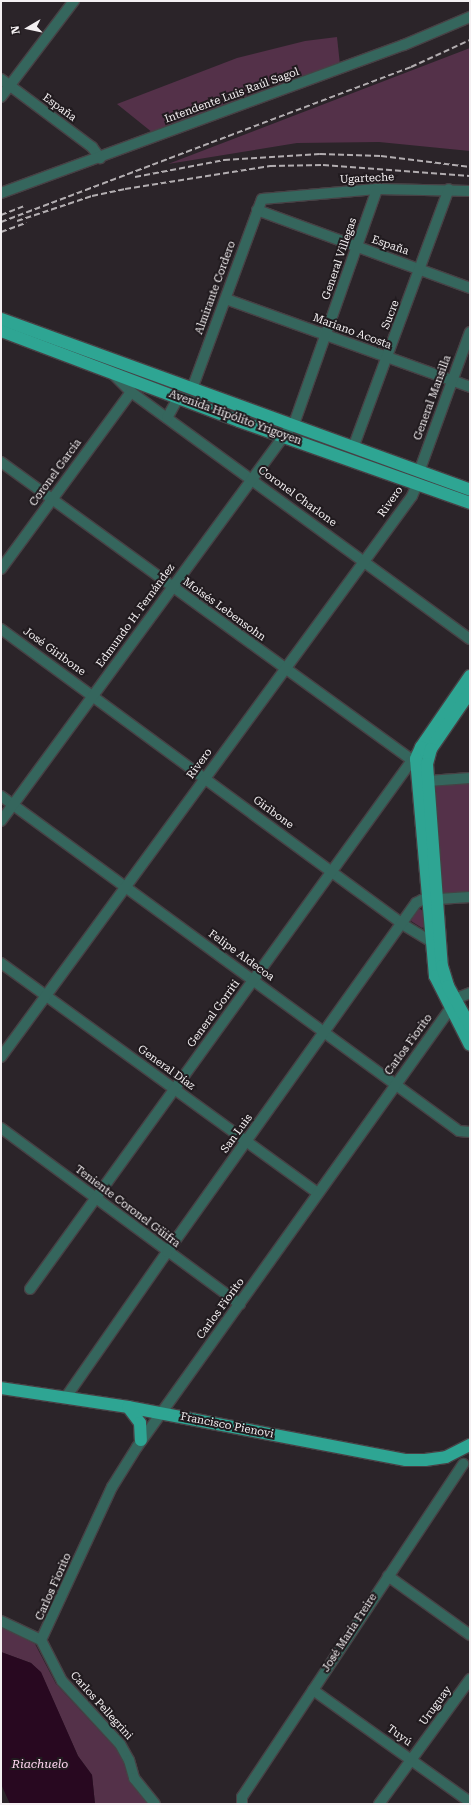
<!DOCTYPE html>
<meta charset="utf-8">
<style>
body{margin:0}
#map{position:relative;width:471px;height:1805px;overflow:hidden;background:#2b2429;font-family:"Roboto Serif",serif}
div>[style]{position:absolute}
.green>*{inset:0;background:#543149}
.water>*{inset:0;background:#280820}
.roads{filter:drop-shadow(1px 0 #474145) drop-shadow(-1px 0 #474145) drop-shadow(0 1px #474145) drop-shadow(0 -1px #474145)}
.minor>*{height:10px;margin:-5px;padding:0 5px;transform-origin:5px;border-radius:5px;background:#35665d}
.major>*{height:12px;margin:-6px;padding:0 6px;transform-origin:6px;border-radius:6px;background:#2ea593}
.rail>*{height:2px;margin-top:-1px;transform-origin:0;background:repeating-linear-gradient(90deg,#b2adb0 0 6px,transparent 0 9px)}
span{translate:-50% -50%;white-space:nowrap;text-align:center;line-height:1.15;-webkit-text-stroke:4px #211b1f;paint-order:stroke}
.street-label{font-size:11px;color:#f4f0f2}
.water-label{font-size:12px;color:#fdd5ef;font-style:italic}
.frame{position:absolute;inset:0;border:2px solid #f4f0f2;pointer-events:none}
.north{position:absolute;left:8px;top:8px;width:40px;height:40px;-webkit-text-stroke:3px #211b1f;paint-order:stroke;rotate:261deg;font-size:11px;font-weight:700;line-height:16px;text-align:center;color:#f4f0f2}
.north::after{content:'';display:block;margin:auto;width:14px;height:18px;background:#f4f0f2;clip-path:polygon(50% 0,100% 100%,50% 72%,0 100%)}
</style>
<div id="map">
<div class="green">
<div style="clip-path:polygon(337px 37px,340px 65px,153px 133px,117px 104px,237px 58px,305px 41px)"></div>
<div style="clip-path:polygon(470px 48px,470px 151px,379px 142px,297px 143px,168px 164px)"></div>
<div style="clip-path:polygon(470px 778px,470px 897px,437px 899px,428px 781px)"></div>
<div style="clip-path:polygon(420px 909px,423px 911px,425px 926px,422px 928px,411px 921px,416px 911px)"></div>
<div style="clip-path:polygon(1px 1627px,35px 1644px,56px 1684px,119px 1752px,129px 1774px,149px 1804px,95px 1804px,92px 1775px,78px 1756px,41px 1673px,31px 1663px,1px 1652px)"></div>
</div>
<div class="water">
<div style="clip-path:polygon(1px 1652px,31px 1663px,41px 1672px,78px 1756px,92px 1775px,95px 1804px,10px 1804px,1px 1784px)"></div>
</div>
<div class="roads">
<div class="minor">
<div style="left:1px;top:79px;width:114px;rotate:36.8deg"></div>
<div style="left:92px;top:147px;width:14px;rotate:54deg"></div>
<div style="left:1px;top:97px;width:121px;rotate:-52.8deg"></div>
<div style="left:1px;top:193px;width:429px;rotate:-20.2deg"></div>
<div style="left:404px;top:45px;width:72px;rotate:-23deg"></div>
<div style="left:257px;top:210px;width:227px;rotate:20.1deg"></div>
<div style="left:226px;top:299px;width:259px;rotate:19.8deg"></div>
<div style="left:113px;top:374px;width:25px;rotate:45deg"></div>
<div style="left:131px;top:392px;width:419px;rotate:36.1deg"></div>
<div style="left:192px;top:389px;width:202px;rotate:-69.8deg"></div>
<div style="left:262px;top:199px;width:115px;rotate:-5deg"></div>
<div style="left:377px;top:189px;width:93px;rotate:1.2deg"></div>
<div style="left:167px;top:418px;width:23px;rotate:-61deg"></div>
<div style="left:353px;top:448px;width:276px;rotate:-69.7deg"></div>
<div style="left:1px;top:462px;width:513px;rotate:35.95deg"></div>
<div style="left:419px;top:472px;width:149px;rotate:-70deg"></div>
<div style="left:1px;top:569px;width:220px;rotate:-53.7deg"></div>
<div style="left:1px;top:629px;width:498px;rotate:36.3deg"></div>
<div style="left:402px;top:924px;width:41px;rotate:31deg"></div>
<div style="left:425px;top:776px;width:6px;rotate:59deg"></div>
<div style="left:428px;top:781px;width:42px;rotate:-4.1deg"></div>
<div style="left:1px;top:796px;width:567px;rotate:36.18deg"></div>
<div style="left:459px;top:1131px;width:11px;rotate:5deg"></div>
<div style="left:1px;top:821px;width:496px;rotate:-53.7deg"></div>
<div style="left:295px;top:421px;width:246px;rotate:-70.5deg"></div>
<div style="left:1px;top:963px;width:391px;rotate:36deg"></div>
<div style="left:1px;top:1057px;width:695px;rotate:-53.77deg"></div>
<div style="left:412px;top:496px;width:13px;rotate:-67deg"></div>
<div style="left:1px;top:1128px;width:297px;rotate:36.4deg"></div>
<div style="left:30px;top:1289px;width:663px;rotate:-54.15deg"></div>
<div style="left:66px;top:1397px;width:177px;rotate:-55.1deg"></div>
<div style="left:167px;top:1252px;width:429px;rotate:-54.5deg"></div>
<div style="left:416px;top:903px;width:7px;rotate:-27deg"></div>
<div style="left:422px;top:900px;width:48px;rotate:-3.6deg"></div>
<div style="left:388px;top:1576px;width:101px;rotate:35.7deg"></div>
<div style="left:1px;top:1621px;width:44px;rotate:25.4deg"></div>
<div style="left:41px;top:1640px;width:46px;rotate:62.9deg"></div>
<div style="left:62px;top:1681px;width:86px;rotate:47.4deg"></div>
<div style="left:120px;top:1744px;width:18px;rotate:61deg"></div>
<div style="left:129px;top:1760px;width:19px;rotate:74deg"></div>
<div style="left:134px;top:1778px;width:33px;rotate:51deg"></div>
<div style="left:41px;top:1640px;width:169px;rotate:-65.1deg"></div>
<div style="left:112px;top:1487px;width:47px;rotate:-58deg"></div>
<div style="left:137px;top:1447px;width:538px;rotate:-54.45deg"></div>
<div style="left:450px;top:1009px;width:16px;rotate:-50deg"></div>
<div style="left:460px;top:997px;width:11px;rotate:-22deg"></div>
<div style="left:313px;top:1690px;width:193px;rotate:35.5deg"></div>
<div style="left:242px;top:1804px;width:7px;rotate:-90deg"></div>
<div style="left:242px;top:1797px;width:400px;rotate:-56.4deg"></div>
<div style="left:379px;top:1804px;width:155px;rotate:-53.9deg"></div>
</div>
<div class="major">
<div style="left:1px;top:319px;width:499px;rotate:20deg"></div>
<div style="left:1px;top:331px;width:254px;rotate:20.7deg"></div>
<div style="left:239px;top:421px;width:245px;rotate:19.5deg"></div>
<div style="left:470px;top:676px;width:86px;rotate:124.6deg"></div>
<div style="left:421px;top:747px;width:13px;rotate:113deg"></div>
<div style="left:416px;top:759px;width:218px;rotate:85deg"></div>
<div style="left:435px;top:976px;width:77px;rotate:63.1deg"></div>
<div style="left:470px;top:692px;width:69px;rotate:124.4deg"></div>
<div style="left:431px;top:749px;width:16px;rotate:105deg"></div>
<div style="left:427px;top:764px;width:203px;rotate:85.8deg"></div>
<div style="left:442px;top:966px;width:21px;rotate:73deg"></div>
<div style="left:448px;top:986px;width:46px;rotate:61.2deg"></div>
<div style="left:1px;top:1388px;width:128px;rotate:8.5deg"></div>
<div style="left:128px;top:1407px;width:283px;rotate:10.8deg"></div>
<div style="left:406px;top:1460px;width:19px"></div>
<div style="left:425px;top:1460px;width:21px;rotate:-8deg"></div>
<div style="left:446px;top:1457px;width:27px;rotate:-27deg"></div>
<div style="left:128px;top:1407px;width:20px;rotate:53deg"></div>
<div style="left:140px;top:1423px;width:17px;rotate:87deg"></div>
</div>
</div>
<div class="rail">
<div style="left:135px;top:177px;width:91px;rotate:-10.8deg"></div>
<div style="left:224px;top:160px;width:96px;rotate:-3.6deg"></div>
<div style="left:320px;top:154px;width:61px;rotate:1.9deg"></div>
<div style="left:381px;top:156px;width:90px;rotate:7deg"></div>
<div style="left:1px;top:215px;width:26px;rotate:-21deg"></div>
<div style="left:17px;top:221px;width:79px;rotate:-18.4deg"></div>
<div style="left:92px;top:196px;width:34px;rotate:-12deg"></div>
<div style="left:125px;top:189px;width:147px;rotate:-9deg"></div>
<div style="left:270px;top:166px;width:53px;rotate:-1.1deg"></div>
<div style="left:323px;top:165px;width:147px;rotate:4.3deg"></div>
<div style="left:1px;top:222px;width:438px;rotate:-20.7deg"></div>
<div style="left:411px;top:67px;width:65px;rotate:-24.6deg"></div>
<div style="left:1px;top:232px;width:27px;rotate:-20deg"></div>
</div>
<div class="street-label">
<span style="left:232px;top:96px;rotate:-20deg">Intendente Luis Raúl Sagol</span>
<span style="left:59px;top:108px;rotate:36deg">España</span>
<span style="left:367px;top:179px;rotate:-3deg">Ugarteche</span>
<span style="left:390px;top:246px;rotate:19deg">España</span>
<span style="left:340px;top:259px;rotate:-71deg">General Villegas</span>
<span style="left:216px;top:288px;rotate:-70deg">Almirante Cordero</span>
<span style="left:391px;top:315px;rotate:-69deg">Sucre</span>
<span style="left:352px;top:332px;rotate:20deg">Mariano Acosta</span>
<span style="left:433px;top:398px;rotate:-70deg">General Mansilla</span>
<span style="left:235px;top:418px;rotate:20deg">Avenida Hipólito Yrigoyen</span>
<span style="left:56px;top:473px;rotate:-54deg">Coronel García</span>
<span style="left:297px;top:497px;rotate:36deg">Coronel Charlone</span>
<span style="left:391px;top:502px;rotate:-55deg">Rivero</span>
<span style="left:224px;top:610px;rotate:36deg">Moisés Lebensohn</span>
<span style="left:136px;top:616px;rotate:-54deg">Edmundo H. Fernández</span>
<span style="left:54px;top:652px;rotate:36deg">José Giribone</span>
<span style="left:200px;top:764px;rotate:-54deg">Rivero</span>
<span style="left:273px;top:813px;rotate:36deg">Giribone</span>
<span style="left:241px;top:956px;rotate:36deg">Felipe Aldecoa</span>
<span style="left:214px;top:1014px;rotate:-54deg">General Gorriti</span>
<span style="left:409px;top:1045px;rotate:-54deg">Carlos Fiorito</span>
<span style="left:166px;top:1068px;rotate:36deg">General Díaz</span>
<span style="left:237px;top:1134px;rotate:-54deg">San Luis</span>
<span style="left:127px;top:1207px;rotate:37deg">Teniente Coronel Güifra</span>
<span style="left:221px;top:1309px;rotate:-54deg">Carlos Fiorito</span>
<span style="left:227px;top:1426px;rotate:11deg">Francisco Pienovi</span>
<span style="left:54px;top:1587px;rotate:-66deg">Carlos Fiorito</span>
<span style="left:350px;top:1633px;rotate:-57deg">José María Freire</span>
<span style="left:101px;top:1706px;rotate:48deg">Carlos Pellegrini</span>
<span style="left:436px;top:1706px;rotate:-54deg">Uruguay</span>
<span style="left:399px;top:1736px;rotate:36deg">Tuyú</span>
</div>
<div class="water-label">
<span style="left:40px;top:1765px">Riachuelo</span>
</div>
<div class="frame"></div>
<div class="north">N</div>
</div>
